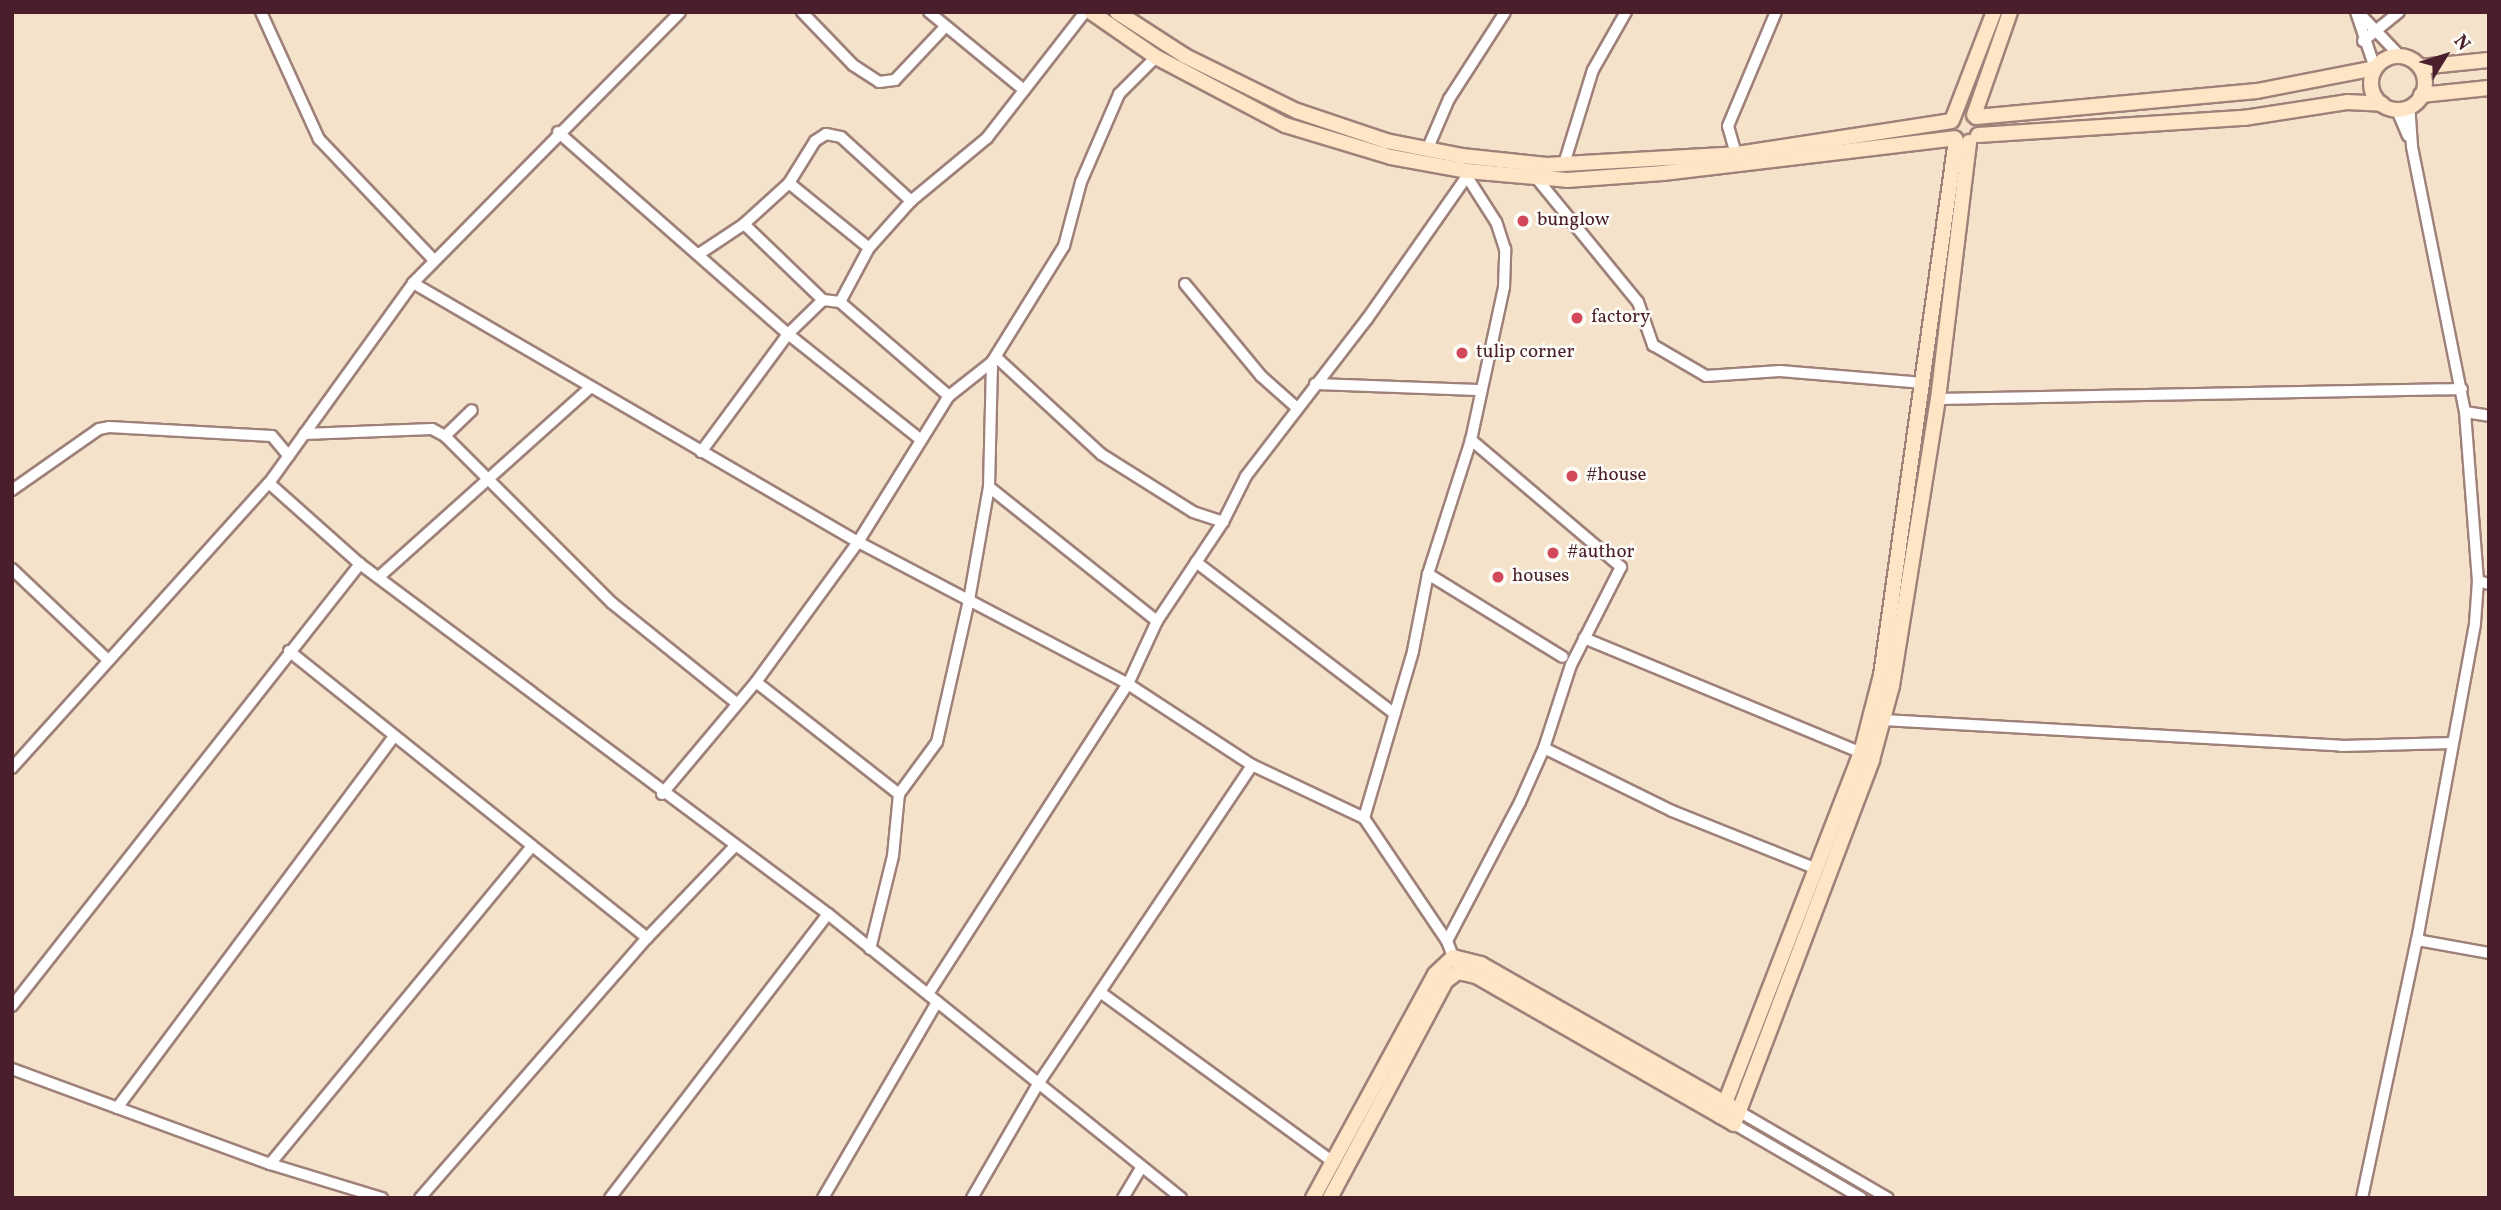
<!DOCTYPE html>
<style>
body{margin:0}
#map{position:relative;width:2501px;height:1210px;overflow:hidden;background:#f4e3ca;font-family:Vollkorn,serif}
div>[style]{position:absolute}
.roads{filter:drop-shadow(2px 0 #9f817a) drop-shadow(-2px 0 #9f817a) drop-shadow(0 2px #9f817a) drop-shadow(0 -2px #9f817a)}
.street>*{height:10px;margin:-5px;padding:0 5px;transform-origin:5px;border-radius:5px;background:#fff}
.secondary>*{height:14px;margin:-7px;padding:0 7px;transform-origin:7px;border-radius:7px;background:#fde5c5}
.secondary>.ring{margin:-7px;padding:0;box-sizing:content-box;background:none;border:14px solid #fde5c5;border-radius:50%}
.dots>*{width:19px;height:19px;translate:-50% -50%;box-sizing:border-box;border:4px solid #fdfcf7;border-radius:50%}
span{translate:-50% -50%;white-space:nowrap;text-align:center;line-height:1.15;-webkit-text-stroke:5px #fdfcf7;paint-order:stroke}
.poi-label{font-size:19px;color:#4a1f2b}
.left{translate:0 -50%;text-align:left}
.frame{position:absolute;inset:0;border:14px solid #4a1f2b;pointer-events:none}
.north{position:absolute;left:2410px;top:21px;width:70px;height:70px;-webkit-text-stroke:5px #fdfcf7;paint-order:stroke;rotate:52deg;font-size:19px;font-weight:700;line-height:28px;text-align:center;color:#4a1f2b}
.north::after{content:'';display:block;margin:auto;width:24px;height:32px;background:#4a1f2b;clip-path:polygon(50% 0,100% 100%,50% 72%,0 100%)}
</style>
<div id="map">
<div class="roads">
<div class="street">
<div style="left:261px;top:12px;width:140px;rotate:65.5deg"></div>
<div style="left:319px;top:139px;width:167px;rotate:46.5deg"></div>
<div style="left:802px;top:12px;width:74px;rotate:46.1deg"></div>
<div style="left:853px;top:65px;width:31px;rotate:33deg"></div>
<div style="left:879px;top:82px;width:16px;rotate:-7deg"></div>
<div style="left:895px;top:80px;width:71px;rotate:-46.7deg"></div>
<div style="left:929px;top:12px;width:123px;rotate:39.4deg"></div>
<div style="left:2356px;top:12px;width:59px;rotate:71.3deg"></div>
<div style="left:2358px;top:12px;width:61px;rotate:46.3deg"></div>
<div style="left:2363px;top:41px;width:46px;rotate:-38.9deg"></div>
<div style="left:2397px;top:110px;width:28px;rotate:67deg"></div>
<div style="left:558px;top:132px;width:306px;rotate:41.3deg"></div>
<div style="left:788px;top:334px;width:169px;rotate:38.5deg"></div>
<div style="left:1427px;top:150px;width:56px;rotate:-66.7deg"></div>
<div style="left:1449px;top:99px;width:103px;rotate:-57.2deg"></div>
<div style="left:1736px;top:154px;width:29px;rotate:-106deg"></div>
<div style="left:1728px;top:126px;width:124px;rotate:-67.2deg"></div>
<div style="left:1564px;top:164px;width:98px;rotate:-72.9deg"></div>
<div style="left:1593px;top:70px;width:67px;rotate:-60.4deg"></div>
<div style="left:1538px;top:180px;width:158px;rotate:50.7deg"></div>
<div style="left:1638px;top:302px;width:46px;rotate:70.8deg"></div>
<div style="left:1653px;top:345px;width:61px;rotate:30.3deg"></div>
<div style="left:1706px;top:376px;width:74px;rotate:-3.9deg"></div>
<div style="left:1780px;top:371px;width:144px;rotate:4.8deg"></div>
<div style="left:789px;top:183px;width:103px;rotate:39.1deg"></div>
<div style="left:744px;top:224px;width:110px;rotate:43.9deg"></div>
<div style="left:699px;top:254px;width:54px;rotate:-33.7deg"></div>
<div style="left:744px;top:224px;width:61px;rotate:-42.3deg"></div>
<div style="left:789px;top:183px;width:49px;rotate:-58.2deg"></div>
<div style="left:815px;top:141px;width:13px;rotate:-32deg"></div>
<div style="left:826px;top:134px;width:15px;rotate:11deg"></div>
<div style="left:841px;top:137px;width:95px;rotate:42.4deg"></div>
<div style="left:413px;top:283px;width:515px;rotate:30.2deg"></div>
<div style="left:858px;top:542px;width:305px;rotate:27.7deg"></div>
<div style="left:1128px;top:684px;width:148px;rotate:33.2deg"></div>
<div style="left:1252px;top:765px;width:124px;rotate:25.3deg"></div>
<div style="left:1364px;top:818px;width:148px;rotate:56deg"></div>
<div style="left:1447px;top:941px;width:22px;rotate:69deg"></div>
<div style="left:1185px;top:284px;width:119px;rotate:50.4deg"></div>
<div style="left:1261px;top:376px;width:47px;rotate:41.5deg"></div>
<div style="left:840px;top:302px;width:144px;rotate:40.8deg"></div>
<div style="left:996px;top:357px;width:143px;rotate:42.7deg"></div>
<div style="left:1101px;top:454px;width:109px;rotate:32.2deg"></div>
<div style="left:1193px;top:512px;width:32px;rotate:18deg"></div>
<div style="left:1315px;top:384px;width:164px;rotate:2.1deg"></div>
<div style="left:1938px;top:399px;width:524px;rotate:-1.09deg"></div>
<div style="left:2465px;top:412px;width:24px;rotate:9deg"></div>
<div style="left:304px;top:434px;width:128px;rotate:-2.2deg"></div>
<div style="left:432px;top:429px;width:15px;rotate:28deg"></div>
<div style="left:445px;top:436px;width:37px;rotate:-44deg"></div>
<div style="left:445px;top:436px;width:236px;rotate:45deg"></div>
<div style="left:612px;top:603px;width:158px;rotate:38.8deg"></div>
<div style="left:701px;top:452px;width:147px;rotate:-53.6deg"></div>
<div style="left:788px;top:334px;width:49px;rotate:-44.2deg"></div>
<div style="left:823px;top:300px;width:17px;rotate:7deg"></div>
<div style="left:840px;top:302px;width:61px;rotate:-61.8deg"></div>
<div style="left:869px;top:248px;width:63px;rotate:-48.2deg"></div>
<div style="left:911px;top:201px;width:99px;rotate:-39.7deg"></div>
<div style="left:987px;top:138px;width:160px;rotate:-52.1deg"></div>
<div style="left:269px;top:483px;width:122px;rotate:41.7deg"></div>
<div style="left:360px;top:564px;width:584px;rotate:36.79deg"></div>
<div style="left:828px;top:914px;width:453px;rotate:38.8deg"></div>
<div style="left:989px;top:487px;width:215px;rotate:38.6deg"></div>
<div style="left:12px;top:490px;width:106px;rotate:-35deg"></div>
<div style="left:99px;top:429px;width:10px;rotate:-11deg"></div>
<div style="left:109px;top:427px;width:163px;rotate:3.2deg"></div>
<div style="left:272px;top:436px;width:26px;rotate:50deg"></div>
<div style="left:1196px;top:562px;width:250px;rotate:37.4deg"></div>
<div style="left:12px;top:569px;width:131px;rotate:43.5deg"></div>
<div style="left:1428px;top:574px;width:158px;rotate:31.6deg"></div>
<div style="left:379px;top:577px;width:283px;rotate:-41.9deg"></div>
<div style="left:2478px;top:581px;width:11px;rotate:15deg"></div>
<div style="left:1584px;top:638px;width:300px;rotate:22.5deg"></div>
<div style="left:289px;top:651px;width:459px;rotate:38.7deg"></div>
<div style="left:756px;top:682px;width:182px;rotate:38.1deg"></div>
<div style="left:1883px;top:720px;width:459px;rotate:3.2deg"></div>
<div style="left:2341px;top:746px;width:112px;rotate:-1.5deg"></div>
<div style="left:1544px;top:748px;width:143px;rotate:26.2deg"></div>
<div style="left:1672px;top:811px;width:156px;rotate:21.8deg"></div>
<div style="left:12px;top:768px;width:384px;rotate:-48deg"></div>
<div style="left:269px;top:483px;width:246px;rotate:-54.2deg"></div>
<div style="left:413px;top:283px;width:380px;rotate:-45.4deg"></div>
<div style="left:662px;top:794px;width:146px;rotate:-50deg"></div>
<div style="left:756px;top:682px;width:173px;rotate:-53.9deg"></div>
<div style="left:858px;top:542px;width:172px;rotate:-58.1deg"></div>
<div style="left:949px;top:396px;width:55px;rotate:-38.3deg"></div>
<div style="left:992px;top:362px;width:137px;rotate:-58.2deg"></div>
<div style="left:1064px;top:246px;width:66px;rotate:-75.1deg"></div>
<div style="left:1081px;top:182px;width:96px;rotate:-66.6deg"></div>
<div style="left:1119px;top:94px;width:52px;rotate:-45deg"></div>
<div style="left:1364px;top:818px;width:174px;rotate:-73.6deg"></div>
<div style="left:1413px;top:651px;width:78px;rotate:-79deg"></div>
<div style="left:1428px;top:574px;width:141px;rotate:-72.2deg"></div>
<div style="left:1471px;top:440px;width:157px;rotate:-77.8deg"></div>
<div style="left:1504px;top:287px;width:38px;rotate:-88deg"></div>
<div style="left:1505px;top:249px;width:28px;rotate:-108deg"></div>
<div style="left:1496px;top:222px;width:56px;rotate:-122.6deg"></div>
<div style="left:2417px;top:940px;width:73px;rotate:10.2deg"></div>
<div style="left:1447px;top:941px;width:157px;rotate:-62.3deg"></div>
<div style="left:1520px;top:802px;width:59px;rotate:-66deg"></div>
<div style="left:1544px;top:748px;width:87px;rotate:-72deg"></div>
<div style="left:1571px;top:665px;width:110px;rotate:-63deg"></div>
<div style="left:1621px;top:567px;width:197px;rotate:-139.7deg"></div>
<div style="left:870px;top:949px;width:96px;rotate:-76.1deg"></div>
<div style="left:893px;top:856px;width:62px;rotate:-84.5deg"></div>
<div style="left:899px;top:794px;width:64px;rotate:-53.8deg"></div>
<div style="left:937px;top:742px;width:146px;rotate:-77.3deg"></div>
<div style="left:969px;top:600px;width:115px;rotate:-80deg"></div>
<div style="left:989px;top:487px;width:125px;rotate:-88.6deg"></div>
<div style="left:1100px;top:992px;width:287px;rotate:36.1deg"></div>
<div style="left:928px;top:994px;width:369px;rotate:-57.2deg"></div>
<div style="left:1128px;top:684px;width:69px;rotate:-65.3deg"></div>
<div style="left:1157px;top:621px;width:119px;rotate:-56.3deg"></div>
<div style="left:1223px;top:522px;width:51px;rotate:-63.4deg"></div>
<div style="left:1246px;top:476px;width:198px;rotate:-52.4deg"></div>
<div style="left:1367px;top:319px;width:171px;rotate:-55deg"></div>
<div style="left:12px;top:1006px;width:563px;rotate:-51.79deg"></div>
<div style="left:12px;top:1069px;width:275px;rotate:20.2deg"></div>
<div style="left:270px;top:1164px;width:117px;rotate:16.9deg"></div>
<div style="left:117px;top:1108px;width:463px;rotate:-53.3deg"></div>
<div style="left:1740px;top:1112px;width:171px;rotate:30.2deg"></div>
<div style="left:1734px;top:1124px;width:147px;rotate:30.2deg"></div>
<div style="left:270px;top:1164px;width:411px;rotate:-50.5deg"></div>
<div style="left:420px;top:1198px;width:345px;rotate:-48.9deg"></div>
<div style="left:647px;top:938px;width:124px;rotate:-46.3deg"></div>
<div style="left:610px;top:1198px;width:358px;rotate:-52.5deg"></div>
<div style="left:823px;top:1198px;width:227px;rotate:-59.8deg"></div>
<div style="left:972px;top:1198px;width:132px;rotate:-59.9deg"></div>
<div style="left:1038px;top:1084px;width:384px;rotate:-56.1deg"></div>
<div style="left:1123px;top:1198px;width:35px;rotate:-59deg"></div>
<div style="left:2362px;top:1198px;width:264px;rotate:-78deg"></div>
<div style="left:2417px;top:940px;width:322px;rotate:-79.6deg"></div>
<div style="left:2475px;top:623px;width:42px;rotate:-85.9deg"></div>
<div style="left:2478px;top:581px;width:169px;rotate:-94.4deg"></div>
<div style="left:2465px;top:412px;width:271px;rotate:-101.3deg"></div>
<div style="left:2412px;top:146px;width:39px;rotate:-94deg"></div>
</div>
<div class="secondary">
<div style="left:1091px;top:12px;width:79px;rotate:34.7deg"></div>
<div style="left:1156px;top:57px;width:146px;rotate:27.8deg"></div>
<div style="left:1285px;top:125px;width:111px;rotate:16.8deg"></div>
<div style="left:1391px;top:157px;width:77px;rotate:10.4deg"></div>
<div style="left:1467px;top:171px;width:100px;rotate:5.1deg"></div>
<div style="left:1567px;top:180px;width:96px;rotate:-4.2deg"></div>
<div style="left:1663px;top:173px;width:294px;rotate:-6.8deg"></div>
<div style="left:1117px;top:12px;width:81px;rotate:32.9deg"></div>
<div style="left:1185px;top:56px;width:125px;rotate:26.2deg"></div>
<div style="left:1297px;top:111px;width:94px;rotate:18.6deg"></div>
<div style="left:1386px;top:141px;width:77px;rotate:11.2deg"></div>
<div style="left:1462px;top:156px;width:85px;rotate:6deg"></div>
<div style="left:1547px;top:165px;width:189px;rotate:-3.3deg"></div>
<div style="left:1736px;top:154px;width:218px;rotate:-8.7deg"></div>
<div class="ring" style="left:2371px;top:56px;width:40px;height:40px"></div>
<div style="left:2420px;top:67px;width:69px;rotate:-5.8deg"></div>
<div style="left:2421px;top:95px;width:68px;rotate:-5.9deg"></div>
<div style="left:1974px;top:115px;width:109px;rotate:-70.7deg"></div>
<div style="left:1976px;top:117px;width:282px;rotate:-5.3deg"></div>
<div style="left:2257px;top:91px;width:120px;rotate:-11deg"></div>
<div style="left:1953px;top:118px;width:114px;rotate:-68.9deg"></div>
<div style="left:1978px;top:135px;width:267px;rotate:-3.7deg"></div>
<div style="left:2244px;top:118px;width:104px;rotate:-8.8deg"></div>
<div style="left:2347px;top:102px;width:35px;rotate:3deg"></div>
<div style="left:1720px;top:1116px;width:389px;rotate:-68.8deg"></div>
<div style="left:1861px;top:753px;width:81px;rotate:-75.6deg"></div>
<div style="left:1881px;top:675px;width:540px;rotate:-82.02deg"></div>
<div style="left:1313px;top:1198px;width:255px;rotate:-61.4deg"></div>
<div style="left:1435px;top:974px;width:25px;rotate:-43deg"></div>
<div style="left:1453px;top:957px;width:29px;rotate:14deg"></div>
<div style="left:1481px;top:964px;width:290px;rotate:29.7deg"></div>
<div style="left:1330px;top:1198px;width:246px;rotate:-61.9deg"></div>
<div style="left:1446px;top:981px;width:15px;rotate:-37deg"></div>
<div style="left:1458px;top:972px;width:18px;rotate:13deg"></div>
<div style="left:1476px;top:976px;width:297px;rotate:29.8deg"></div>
<div style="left:1734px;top:1124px;width:389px;rotate:-69.2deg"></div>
<div style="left:1872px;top:760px;width:77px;rotate:-74.9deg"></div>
<div style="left:1892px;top:686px;width:291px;rotate:-80.9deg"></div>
<div style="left:1938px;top:399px;width:259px;rotate:-83.1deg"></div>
</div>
</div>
<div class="dots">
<div style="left:1523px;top:221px;background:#d1495b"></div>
<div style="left:1577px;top:318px;background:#d1495b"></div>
<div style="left:1462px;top:353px;background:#d1495b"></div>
<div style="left:1572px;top:476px;background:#d1495b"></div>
<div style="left:1553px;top:553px;background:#d1495b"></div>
<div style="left:1498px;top:577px;background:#d1495b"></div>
</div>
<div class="poi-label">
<span class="left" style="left:1537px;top:221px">bunglow</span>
<span class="left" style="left:1591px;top:318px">factory</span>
<span class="left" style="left:1476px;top:353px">tulip corner</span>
<span class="left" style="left:1586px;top:476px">#house</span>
<span class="left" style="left:1567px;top:553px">#author</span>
<span class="left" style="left:1512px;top:577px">houses</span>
</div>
<div class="frame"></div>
<div class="north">N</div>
</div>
